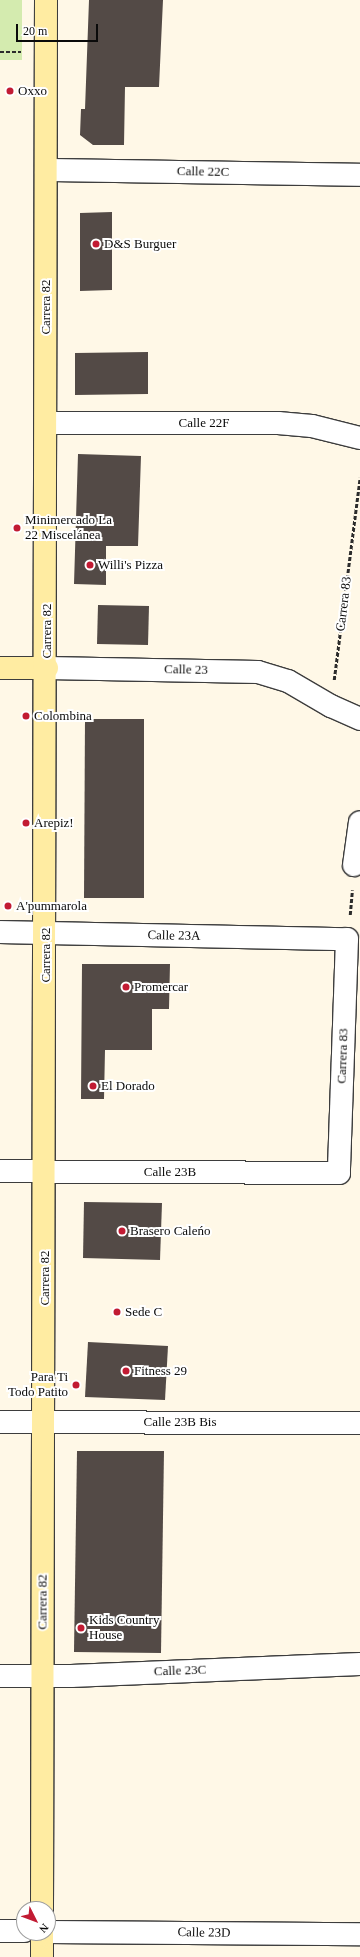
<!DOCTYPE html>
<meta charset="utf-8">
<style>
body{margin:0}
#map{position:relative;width:360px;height:1957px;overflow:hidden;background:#fff8e7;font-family:"Times New Roman",serif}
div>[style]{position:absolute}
.green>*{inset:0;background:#d4ebaf}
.building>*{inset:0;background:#534a46}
.path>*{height:2.5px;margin-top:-1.25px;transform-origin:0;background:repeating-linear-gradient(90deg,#2c2c2c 0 4px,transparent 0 6px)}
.roads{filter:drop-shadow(1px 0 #3d3d3d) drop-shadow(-1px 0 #3d3d3d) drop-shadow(0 1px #3d3d3d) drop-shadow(0 -1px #3d3d3d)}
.street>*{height:22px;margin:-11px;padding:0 11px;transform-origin:11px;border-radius:11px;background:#fff}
.secondary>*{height:22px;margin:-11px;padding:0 11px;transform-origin:11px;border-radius:11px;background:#ffeca2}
.dots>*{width:11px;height:11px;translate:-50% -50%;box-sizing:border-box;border:2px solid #fff;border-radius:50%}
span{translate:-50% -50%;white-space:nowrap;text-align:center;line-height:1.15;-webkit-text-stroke:4px #fff;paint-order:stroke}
.poi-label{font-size:13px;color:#0a0a0a}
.left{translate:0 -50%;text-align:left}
.right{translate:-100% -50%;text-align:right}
.street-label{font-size:13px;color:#0a0a0a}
.north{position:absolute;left:16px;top:1901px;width:40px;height:40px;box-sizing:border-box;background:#fff;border:1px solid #9d9d9d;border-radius:50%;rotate:132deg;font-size:11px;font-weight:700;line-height:16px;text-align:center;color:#0a0a0a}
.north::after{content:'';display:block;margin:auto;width:14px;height:18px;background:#c21b33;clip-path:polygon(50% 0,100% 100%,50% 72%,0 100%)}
.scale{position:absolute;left:16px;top:24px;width:82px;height:18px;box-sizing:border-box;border:2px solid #0a0a0a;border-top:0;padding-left:5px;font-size:12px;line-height:14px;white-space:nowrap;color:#0a0a0a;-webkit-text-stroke:3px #fff;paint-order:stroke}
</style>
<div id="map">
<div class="green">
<div style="clip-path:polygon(0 0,22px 0,22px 60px,0 60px)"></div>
</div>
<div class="building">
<div style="clip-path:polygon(89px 0,163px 0,159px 87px,125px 87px,124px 145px,93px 145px,80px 135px,81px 109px,85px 109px)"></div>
<div style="clip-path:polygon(112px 212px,112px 290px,80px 291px,80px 213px)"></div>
<div style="clip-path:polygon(148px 352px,148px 394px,75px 395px,75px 353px)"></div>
<div style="clip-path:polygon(78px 454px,141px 456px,138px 546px,106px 546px,106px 585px,74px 584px)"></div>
<div style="clip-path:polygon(98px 605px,149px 606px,148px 645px,97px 644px)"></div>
<div style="clip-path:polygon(85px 719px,144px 719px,144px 898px,84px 898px)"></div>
<div style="clip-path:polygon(82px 964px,170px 964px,169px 1009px,152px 1009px,152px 1050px,105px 1050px,104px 1099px,81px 1099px)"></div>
<div style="clip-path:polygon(84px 1202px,162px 1203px,160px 1260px,83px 1258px)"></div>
<div style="clip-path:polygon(88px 1342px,168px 1346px,165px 1400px,85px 1397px)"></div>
<div style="clip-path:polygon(77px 1451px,164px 1451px,161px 1653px,74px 1652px)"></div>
</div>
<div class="path">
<div style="left:0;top:52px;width:21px"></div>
<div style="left:334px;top:680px;width:204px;rotate:-82.7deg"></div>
<div style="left:350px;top:915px;width:25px;rotate:-85deg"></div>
</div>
<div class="roads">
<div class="street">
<div style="left:46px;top:170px;width:314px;rotate:0.9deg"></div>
<div style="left:46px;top:423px;width:232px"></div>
<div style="left:278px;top:423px;width:34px;rotate:5deg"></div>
<div style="left:312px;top:426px;width:49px;rotate:14deg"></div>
<div style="left:47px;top:668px;width:211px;rotate:1.1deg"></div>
<div style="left:258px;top:672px;width:31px;rotate:17deg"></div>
<div style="left:288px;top:681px;width:50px;rotate:30.2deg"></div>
<div style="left:331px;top:706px;width:32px;rotate:24deg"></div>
<div style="left:354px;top:865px;width:43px;rotate:-82.1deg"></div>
<div style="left:0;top:932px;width:347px;rotate:1.2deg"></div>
<div style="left:347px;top:939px;width:234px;rotate:92deg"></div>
<div style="left:339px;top:1173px;width:339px;rotate:-179.7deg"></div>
<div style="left:0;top:1422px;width:360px;rotate:0.2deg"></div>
<div style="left:0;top:1676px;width:71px"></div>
<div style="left:71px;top:1676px;width:289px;rotate:-2.4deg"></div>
<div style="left:0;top:1931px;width:24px"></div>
<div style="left:48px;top:1932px;width:312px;rotate:0.4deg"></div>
</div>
<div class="secondary">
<div style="left:0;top:668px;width:47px"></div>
<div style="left:42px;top:1909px;width:1909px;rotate:-89.88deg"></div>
<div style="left:42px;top:1957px;width:24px;rotate:-90deg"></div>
</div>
</div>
<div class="dots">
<div style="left:10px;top:91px;background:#c21b33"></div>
<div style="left:96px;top:244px;background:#c21b33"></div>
<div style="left:17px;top:528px;background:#c21b33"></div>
<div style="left:90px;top:565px;background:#c21b33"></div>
<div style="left:26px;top:716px;background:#c21b33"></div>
<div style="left:26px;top:823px;background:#c21b33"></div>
<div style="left:8px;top:906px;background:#c21b33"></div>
<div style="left:126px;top:987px;background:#c21b33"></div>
<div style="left:93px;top:1086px;background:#c21b33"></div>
<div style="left:122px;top:1231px;background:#c21b33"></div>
<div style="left:117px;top:1312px;background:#c21b33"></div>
<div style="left:126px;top:1371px;background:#c21b33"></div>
<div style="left:76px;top:1385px;background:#c21b33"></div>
<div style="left:81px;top:1628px;background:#c21b33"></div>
</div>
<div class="poi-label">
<span class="left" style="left:18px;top:91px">Oxxo</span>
<span class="left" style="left:104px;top:244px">D&amp;S Burguer</span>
<span class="left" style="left:25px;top:528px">Minimercado La<br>22 Miscelánea</span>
<span class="left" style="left:98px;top:565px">Willi's Pizza</span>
<span class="left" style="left:34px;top:716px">Colombina</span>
<span class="left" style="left:34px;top:823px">Arepiz!</span>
<span class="left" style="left:16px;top:906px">A'pummarola</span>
<span class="left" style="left:134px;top:987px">Promercar</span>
<span class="left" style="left:101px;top:1086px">El Dorado</span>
<span class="left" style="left:130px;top:1231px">Brasero Caleńo</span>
<span class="left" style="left:125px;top:1312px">Sede C</span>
<span class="left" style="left:134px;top:1371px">Fitness 29</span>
<span class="right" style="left:68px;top:1385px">Para Ti<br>Todo Patito</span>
<span class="left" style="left:89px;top:1628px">Kids Country<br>House</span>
</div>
<div class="street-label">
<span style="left:203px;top:172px;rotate:1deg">Calle 22C</span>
<span style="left:46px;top:307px;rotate:-90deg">Carrera 82</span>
<span style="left:204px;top:423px">Calle 22F</span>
<span style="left:344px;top:604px;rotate:-83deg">Carrera 83</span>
<span style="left:47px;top:631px;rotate:-90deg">Carrera 82</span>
<span style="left:186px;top:670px;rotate:1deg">Calle 23</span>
<span style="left:174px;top:936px;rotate:1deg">Calle 23A</span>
<span style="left:46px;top:955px;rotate:-90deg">Carrera 82</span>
<span style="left:343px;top:1056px;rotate:-88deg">Carrera 83</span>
<span style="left:170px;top:1172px">Calle 23B</span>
<span style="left:45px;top:1278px;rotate:-90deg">Carrera 82</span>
<span style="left:180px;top:1422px">Calle 23B Bis</span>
<span style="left:43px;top:1602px;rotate:-90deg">Carrera 82</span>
<span style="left:180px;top:1671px;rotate:-2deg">Calle 23C</span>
<span style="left:204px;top:1933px;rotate:1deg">Calle 23D</span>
</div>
<div class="north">N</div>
<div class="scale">20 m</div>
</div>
